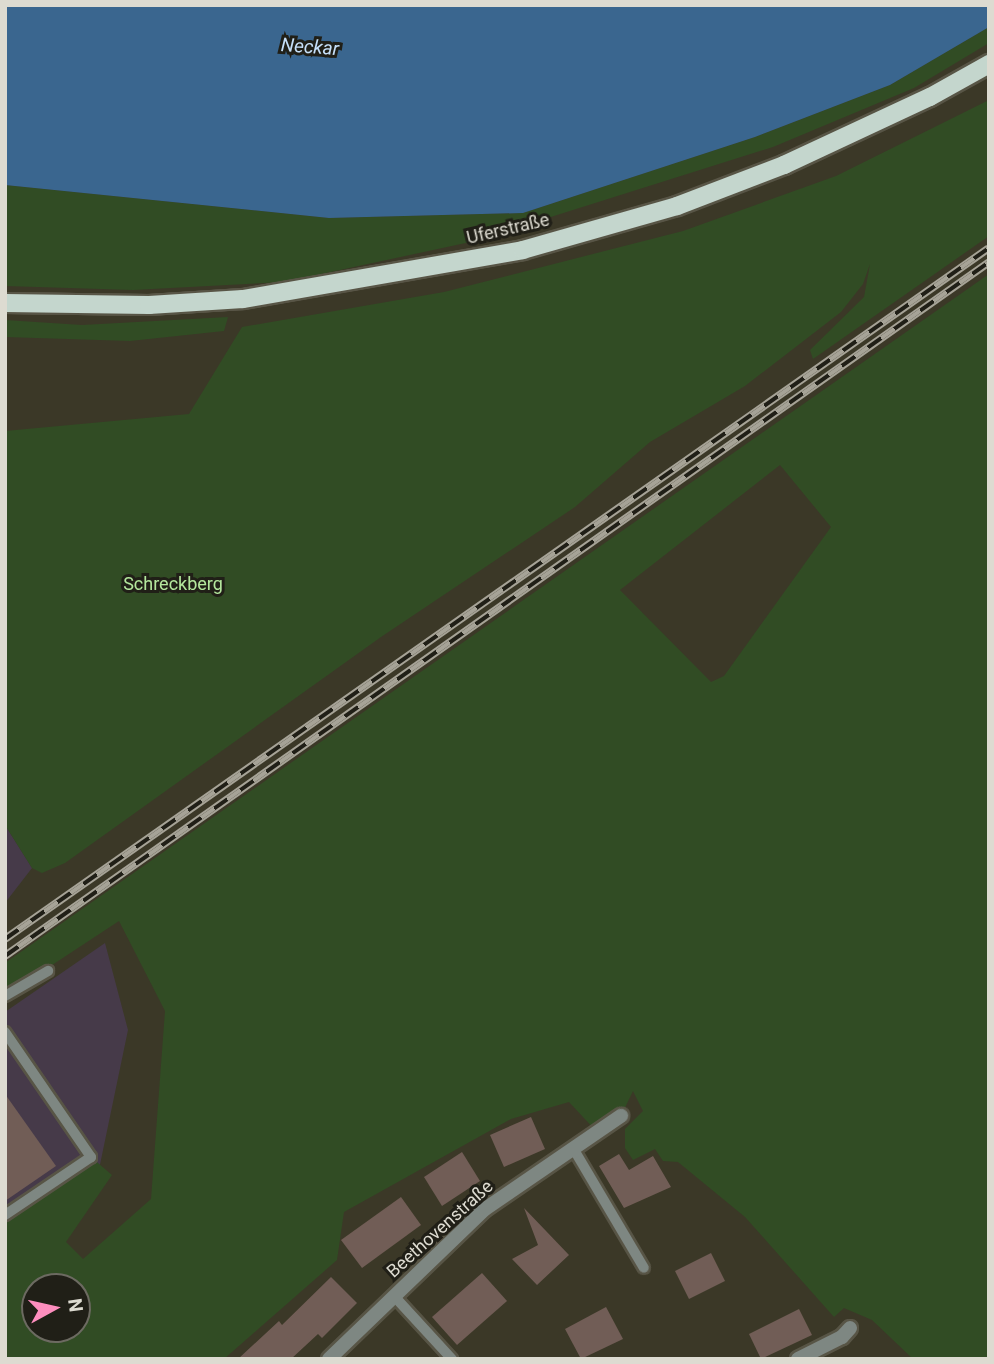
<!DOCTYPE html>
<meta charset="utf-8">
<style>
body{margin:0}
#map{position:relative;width:994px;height:1364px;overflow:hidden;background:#3b3827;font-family:Roboto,sans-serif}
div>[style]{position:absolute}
.industrial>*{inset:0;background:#463a49}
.green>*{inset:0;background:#314c24}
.water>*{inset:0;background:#3a668f}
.building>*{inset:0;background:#715d56}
.roads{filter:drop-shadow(2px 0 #585546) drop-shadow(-2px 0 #585546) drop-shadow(0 2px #585546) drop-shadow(0 -2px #585546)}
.lane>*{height:10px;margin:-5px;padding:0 5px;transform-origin:5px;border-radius:5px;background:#7e8782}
.street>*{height:14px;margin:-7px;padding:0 7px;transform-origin:7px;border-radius:7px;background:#7e8782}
.primary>*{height:18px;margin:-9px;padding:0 9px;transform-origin:9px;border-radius:9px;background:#c4d6cd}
.rail>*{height:8px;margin-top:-4px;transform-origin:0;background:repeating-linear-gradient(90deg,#201f17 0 16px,#a6a397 0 32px);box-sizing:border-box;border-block:2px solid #a6a397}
span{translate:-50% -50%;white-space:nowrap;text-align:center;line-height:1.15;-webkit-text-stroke:6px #201f17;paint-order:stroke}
.street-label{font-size:18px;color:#dddbd1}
.park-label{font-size:18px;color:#b4e79d}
.water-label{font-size:19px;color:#c6e0f9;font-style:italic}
.frame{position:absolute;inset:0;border:7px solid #dddbd1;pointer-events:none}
.north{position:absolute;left:21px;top:1273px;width:70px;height:70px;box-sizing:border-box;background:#201f17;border:2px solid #6c6a61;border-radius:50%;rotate:82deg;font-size:19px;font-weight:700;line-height:28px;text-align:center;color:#dddbd1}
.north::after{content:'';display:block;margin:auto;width:24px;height:32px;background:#fd8ebe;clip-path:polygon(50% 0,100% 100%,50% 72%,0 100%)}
</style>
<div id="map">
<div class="industrial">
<div style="clip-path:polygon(5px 825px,32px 868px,5px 903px)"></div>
<div style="clip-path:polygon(evenodd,105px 943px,128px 1030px,97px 1179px,29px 1219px,136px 1359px,5px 1359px,5px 1012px,105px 943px,35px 1287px,77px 1287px,77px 1329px,35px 1329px,35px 1287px)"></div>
</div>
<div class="green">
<div style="clip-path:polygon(989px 27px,989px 43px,914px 88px,773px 147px,475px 241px,284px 282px,133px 290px,5px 286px,5px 185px,329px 218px,523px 213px,755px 137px,890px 85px)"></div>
<div style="clip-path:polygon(989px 100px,989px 236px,813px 359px,810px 350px,864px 297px,870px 264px,863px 284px,841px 312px,745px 386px,650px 442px,575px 507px,381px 637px,65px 863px,42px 873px,32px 868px,5px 825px,5px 431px,189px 414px,242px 327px,444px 292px,683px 231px,836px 176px)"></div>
<div style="clip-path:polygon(evenodd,989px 274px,989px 1359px,913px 1359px,872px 1320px,844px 1308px,834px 1317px,745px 1217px,678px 1162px,663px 1161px,655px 1149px,633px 1160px,625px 1148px,625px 1129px,643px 1111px,633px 1091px,621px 1116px,597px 1132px,569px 1102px,511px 1119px,344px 1212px,337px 1260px,224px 1359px,5px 1359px,5px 1215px,91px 1157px,112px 1175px,66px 1242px,83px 1259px,151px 1199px,165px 1011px,119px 921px,5px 996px,5px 963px,989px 274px,780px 465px,831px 527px,724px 676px,711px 682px,620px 590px,780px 465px,989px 274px,35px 1287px,77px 1287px,77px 1329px,35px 1329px,35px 1287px)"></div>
<div style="clip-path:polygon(228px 317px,224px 331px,130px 341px,5px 337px,5px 320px,82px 325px)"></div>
</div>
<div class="water">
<div style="clip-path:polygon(5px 5px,989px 5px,989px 27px,890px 85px,755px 137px,523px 213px,329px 218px,5px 185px)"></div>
</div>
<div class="building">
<div style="clip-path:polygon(5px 1094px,56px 1166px,5px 1201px)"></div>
<div style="clip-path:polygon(531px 1117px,545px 1149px,504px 1167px,490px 1135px)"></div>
<div style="clip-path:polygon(462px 1152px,480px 1181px,442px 1206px,424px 1177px)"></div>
<div style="clip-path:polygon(619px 1154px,629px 1170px,653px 1156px,671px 1187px,624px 1208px,599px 1166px)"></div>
<div style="clip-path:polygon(401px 1197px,421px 1225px,362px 1268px,341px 1240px)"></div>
<div style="clip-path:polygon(524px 1208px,569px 1255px,537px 1285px,512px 1259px,538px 1245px)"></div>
<div style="clip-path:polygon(711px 1253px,725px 1281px,689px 1299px,675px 1271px)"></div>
<div style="clip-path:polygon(482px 1273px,507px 1301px,457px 1345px,432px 1317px)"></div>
<div style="clip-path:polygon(331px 1277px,357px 1303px,322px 1338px,318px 1334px,291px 1359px,238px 1359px,279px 1321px,282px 1325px)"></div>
<div style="clip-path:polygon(606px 1307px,623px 1339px,581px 1359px,565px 1329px)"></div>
<div style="clip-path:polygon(799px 1309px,812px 1335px,761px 1359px,749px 1334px)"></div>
</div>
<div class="roads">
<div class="lane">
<div style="left:5px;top:996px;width:50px;rotate:-30.2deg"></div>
<div style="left:5px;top:1032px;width:152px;rotate:55.5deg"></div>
<div style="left:91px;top:1157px;width:104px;rotate:146deg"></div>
<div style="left:573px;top:1148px;width:139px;rotate:59.4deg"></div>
<div style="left:394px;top:1296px;width:86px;rotate:47.4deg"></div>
</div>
<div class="street">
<div style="left:329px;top:1359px;width:216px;rotate:-43.9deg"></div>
<div style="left:485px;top:1209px;width:165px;rotate:-34.4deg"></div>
<div style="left:798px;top:1359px;width:49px;rotate:-26.6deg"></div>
<div style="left:842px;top:1337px;width:12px;rotate:-48deg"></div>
</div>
<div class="primary">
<div style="left:5px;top:303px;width:144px;rotate:0.8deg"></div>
<div style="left:149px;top:305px;width:94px;rotate:-3.7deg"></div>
<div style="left:243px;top:299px;width:284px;rotate:-9.9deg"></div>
<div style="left:523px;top:250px;width:160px;rotate:-15.9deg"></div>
<div style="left:677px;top:206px;width:115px;rotate:-21deg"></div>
<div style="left:784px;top:165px;width:161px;rotate:-25deg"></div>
<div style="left:930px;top:97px;width:68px;rotate:-29.2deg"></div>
</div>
</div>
<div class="rail">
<div style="left:5px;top:939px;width:1202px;rotate:-35.08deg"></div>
<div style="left:5px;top:956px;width:1204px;rotate:-35.19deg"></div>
</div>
<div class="street-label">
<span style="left:508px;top:229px;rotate:-13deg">Uferstraße</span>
<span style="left:440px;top:1229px;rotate:-42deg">Beethovenstraße</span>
</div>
<div class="park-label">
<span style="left:173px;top:584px">Schreckberg</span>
</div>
<div class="water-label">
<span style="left:310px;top:47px;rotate:4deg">Neckar</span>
</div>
<div class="frame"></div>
<div class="north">N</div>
</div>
